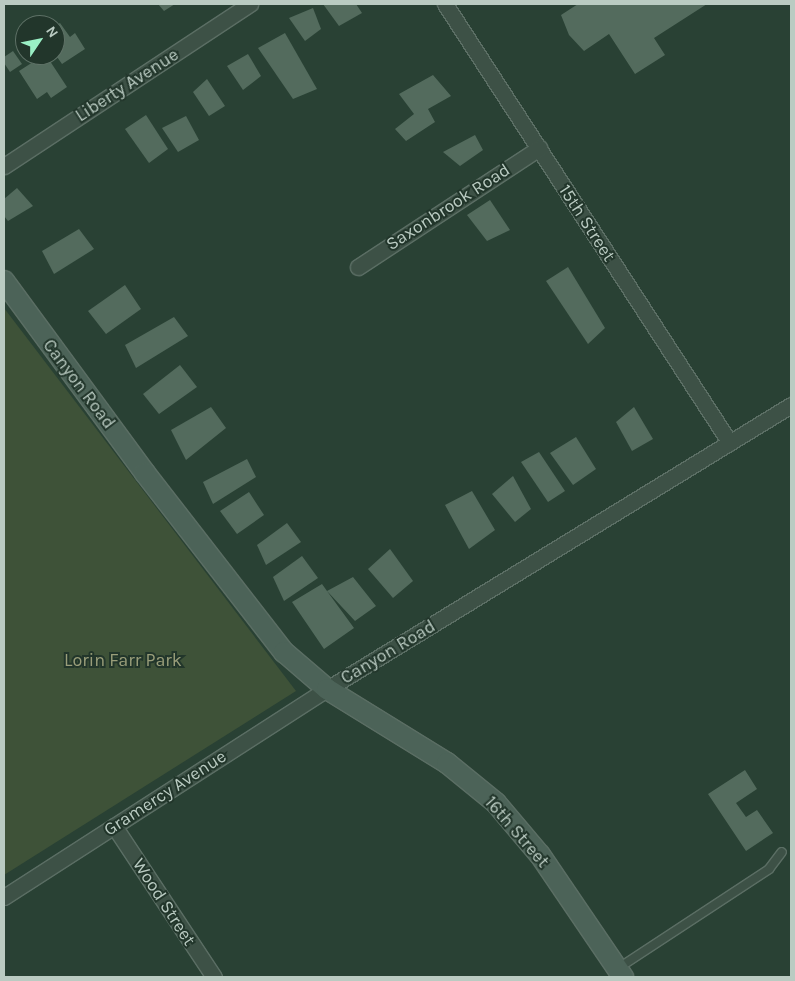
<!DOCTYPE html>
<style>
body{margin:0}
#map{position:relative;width:795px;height:981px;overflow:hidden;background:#294134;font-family:Karla,sans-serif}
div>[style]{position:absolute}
.green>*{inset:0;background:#3e5238}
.building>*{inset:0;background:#536b5d}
.roads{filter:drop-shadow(1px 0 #5b6e64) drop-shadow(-1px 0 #5b6e64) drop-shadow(0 1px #5b6e64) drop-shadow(0 -1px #5b6e64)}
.lane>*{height:8px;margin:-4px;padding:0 4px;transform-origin:4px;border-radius:4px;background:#3d5146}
.street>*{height:15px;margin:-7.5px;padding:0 7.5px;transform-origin:7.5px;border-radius:7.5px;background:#3d5146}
.secondary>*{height:20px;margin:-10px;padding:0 10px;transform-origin:10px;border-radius:10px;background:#4c6358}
span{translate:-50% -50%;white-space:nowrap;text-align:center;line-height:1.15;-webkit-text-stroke:4px #22362b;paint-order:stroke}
.street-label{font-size:18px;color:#bacbc2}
.park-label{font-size:18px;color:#9a9e7a}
.frame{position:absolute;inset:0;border:5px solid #bacbc2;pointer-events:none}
.north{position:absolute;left:15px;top:15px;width:50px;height:50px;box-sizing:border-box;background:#22362b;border:1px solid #5f7267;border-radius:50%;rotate:56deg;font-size:14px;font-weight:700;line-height:20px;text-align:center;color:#bacbc2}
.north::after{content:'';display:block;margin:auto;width:18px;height:22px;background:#9af0c5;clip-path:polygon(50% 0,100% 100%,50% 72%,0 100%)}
</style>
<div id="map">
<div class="green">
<div style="clip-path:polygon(4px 308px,296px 691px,4px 875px)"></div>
</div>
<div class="building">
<div style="clip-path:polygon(158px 4px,175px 4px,164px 11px)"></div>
<div style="clip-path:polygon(323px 4px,356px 4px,362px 13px,339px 26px)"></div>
<div style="clip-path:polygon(578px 4px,707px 4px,654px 38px,665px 55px,635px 74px,609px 34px,584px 51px,569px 35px,561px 15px)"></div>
<div style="clip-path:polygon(313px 8px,321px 29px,305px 41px,289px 18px)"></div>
<div style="clip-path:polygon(60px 23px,70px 37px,75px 33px,85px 49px,62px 64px,55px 54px,55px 26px)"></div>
<div style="clip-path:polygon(285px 33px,317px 89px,293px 99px,258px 48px)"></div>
<div style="clip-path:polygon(13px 51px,22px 64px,10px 72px,4px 63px,4px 57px)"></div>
<div style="clip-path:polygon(248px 54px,261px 76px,243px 90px,227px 66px)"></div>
<div style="clip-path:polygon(44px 55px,46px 55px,67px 87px,51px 98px,47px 92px,37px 99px,19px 71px)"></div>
<div style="clip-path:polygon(433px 75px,451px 96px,428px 109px,435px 122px,406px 141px,395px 129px,414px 114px,399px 94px)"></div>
<div style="clip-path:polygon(207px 79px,225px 106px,209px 116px,193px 92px)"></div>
<div style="clip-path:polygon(146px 115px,168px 149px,149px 163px,125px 129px)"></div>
<div style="clip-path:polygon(186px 116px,199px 140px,178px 152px,162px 128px)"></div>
<div style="clip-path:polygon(475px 135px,483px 150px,460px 166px,443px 152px)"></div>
<div style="clip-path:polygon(17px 188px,33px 206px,8px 221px,4px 216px,4px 199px)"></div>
<div style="clip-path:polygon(490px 200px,510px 230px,487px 241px,467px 215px)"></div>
<div style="clip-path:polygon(79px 229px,94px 249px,54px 274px,42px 251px)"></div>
<div style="clip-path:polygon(568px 267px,605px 328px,588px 344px,546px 281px)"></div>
<div style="clip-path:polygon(125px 285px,141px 309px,106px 334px,88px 311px)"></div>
<div style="clip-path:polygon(174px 317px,188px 336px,136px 368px,125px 345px)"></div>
<div style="clip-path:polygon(180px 365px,197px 387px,159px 414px,143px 394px)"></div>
<div style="clip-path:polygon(211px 407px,226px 428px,186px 460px,171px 430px)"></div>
<div style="clip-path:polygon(634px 407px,653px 439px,632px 451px,616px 422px)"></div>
<div style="clip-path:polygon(576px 437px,596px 469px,573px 485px,550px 453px)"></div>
<div style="clip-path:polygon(539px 452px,565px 491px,548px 502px,521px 462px)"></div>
<div style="clip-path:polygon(247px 459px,256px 477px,213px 504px,203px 482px)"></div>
<div style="clip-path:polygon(513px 476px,531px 509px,515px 522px,492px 494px)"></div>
<div style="clip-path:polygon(472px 491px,495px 530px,469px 549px,445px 505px)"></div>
<div style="clip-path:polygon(249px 492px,264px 515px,237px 534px,220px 511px)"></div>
<div style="clip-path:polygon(287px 523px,301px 542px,266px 565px,257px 545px)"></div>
<div style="clip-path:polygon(390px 549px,413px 581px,393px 598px,368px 569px)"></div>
<div style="clip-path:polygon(302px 556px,318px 578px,284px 601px,273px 577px)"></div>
<div style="clip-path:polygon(353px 577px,376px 606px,355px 621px,327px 591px,354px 628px,324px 649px,292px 602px,322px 584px,327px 591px)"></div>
<div style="clip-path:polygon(745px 770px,757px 789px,736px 803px,746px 817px,757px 810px,773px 833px,746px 851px,708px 794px)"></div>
</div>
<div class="roads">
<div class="lane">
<div style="left:617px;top:969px;width:182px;rotate:-33.3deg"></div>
<div style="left:769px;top:869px;width:21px;rotate:-53deg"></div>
</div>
<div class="street">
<div style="left:445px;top:4px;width:523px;rotate:57.01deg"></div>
<div style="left:4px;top:166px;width:295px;rotate:-33.4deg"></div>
<div style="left:358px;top:267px;width:217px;rotate:-33.3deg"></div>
<div style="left:114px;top:826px;width:181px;rotate:56.5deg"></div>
<div style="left:4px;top:897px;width:384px;rotate:-32.8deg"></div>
<div style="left:327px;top:689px;width:544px;rotate:-31.47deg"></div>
</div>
<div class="secondary">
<div style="left:4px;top:281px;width:238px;rotate:53.7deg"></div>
<div style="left:145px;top:473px;width:227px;rotate:52.2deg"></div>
<div style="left:284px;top:652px;width:57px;rotate:40.7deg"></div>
<div style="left:327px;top:689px;width:141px;rotate:31.7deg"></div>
<div style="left:447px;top:763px;width:63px;rotate:39.2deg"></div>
<div style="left:496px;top:803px;width:68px;rotate:49.8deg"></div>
<div style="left:540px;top:855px;width:148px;rotate:55.8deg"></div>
</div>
</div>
<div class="street-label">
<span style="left:127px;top:85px;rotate:-33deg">Liberty Avenue</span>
<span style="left:448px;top:207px;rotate:-33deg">Saxonbrook Road</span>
<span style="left:587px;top:223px;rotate:57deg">15th Street</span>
<span style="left:79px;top:384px;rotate:53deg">Canyon Road</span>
<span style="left:388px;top:652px;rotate:-31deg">Canyon Road</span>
<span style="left:165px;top:793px;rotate:-33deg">Gramercy Avenue</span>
<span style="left:517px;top:832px;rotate:49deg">16th Street</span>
<span style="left:164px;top:902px;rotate:57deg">Wood Street</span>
</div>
<div class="park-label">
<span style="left:123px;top:660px">Lorin Farr Park</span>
</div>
<div class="frame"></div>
<div class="north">N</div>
</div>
